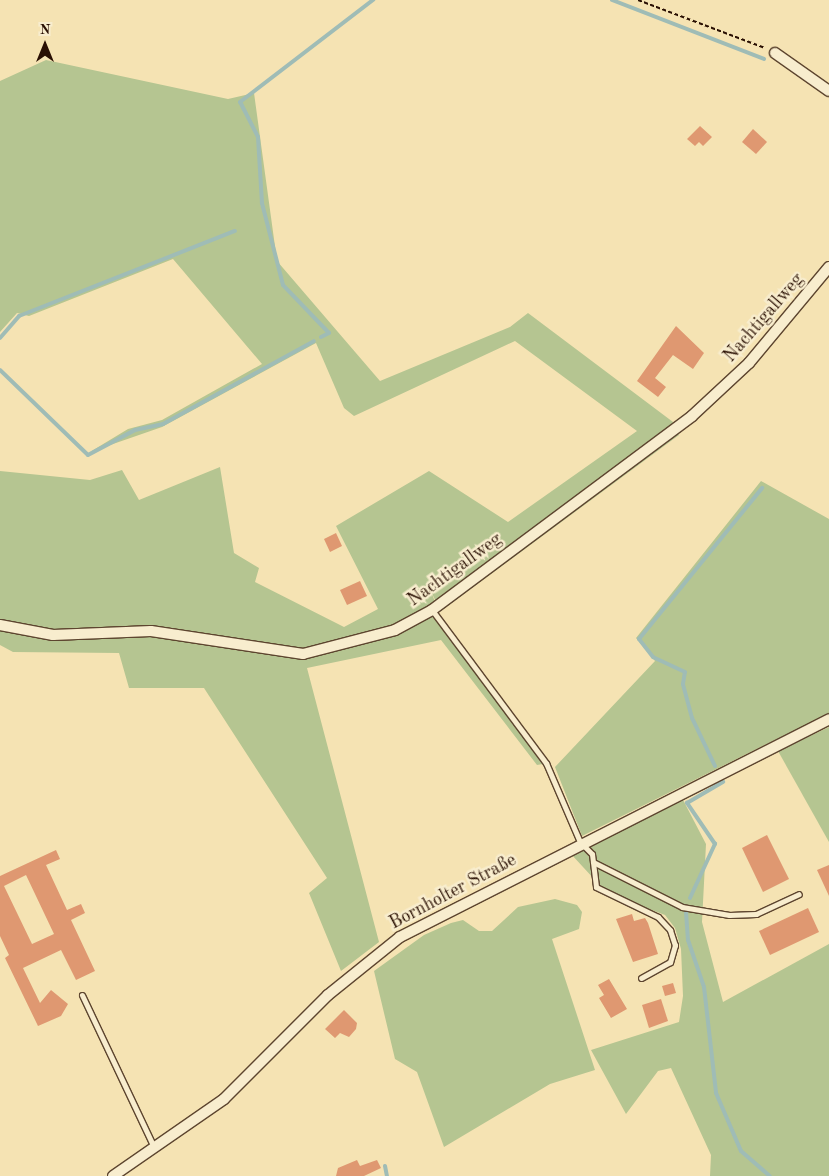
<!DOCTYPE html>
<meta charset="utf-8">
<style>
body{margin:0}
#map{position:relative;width:829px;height:1176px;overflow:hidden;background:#f5e3b3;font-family:"Old Standard TT",serif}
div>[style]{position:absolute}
.green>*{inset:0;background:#b5c591}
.stream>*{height:4px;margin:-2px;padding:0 2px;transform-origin:2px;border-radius:2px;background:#9fbcb6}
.building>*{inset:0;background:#df9871}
.path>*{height:2px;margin-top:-1px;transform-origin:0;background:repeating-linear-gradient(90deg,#2a1003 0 4px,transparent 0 6.5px)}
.roads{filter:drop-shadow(1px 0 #5d452f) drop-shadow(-1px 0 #5d452f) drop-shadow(0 1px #5d452f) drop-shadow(0 -1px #5d452f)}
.service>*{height:5px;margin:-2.5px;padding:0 2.5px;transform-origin:2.5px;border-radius:2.5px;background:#f8edce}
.minor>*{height:10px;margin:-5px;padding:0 5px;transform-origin:5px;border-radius:5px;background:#f8edce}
span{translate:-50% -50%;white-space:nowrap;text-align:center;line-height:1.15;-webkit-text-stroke:5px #f8edce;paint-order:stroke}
.street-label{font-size:18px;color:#2a1003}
.north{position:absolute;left:20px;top:20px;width:50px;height:50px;-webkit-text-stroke:4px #f8edce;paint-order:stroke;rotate:0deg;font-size:14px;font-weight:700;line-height:20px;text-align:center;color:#2a1003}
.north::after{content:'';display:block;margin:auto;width:18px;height:22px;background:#2a1003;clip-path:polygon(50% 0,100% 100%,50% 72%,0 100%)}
</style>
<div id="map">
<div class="green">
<div style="clip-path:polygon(46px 60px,228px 99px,254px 93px,277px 261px,380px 381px,510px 327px,528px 313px,673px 422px,679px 435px,441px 611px,431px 592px,436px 604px,427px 609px,543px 764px,537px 765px,441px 640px,307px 668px,379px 942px,341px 971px,309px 893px,327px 878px,204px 688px,129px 688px,119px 653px,13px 652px,0 645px,0 471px,90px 480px,122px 470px,139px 500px,220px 467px,234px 553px,259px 568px,255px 582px,344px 627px,378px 609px,336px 526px,429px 471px,508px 522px,637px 431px,515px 341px,354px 416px,344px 408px,316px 343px,162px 427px,90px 452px,128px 429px,162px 420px,262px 364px,173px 259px,29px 316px,17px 313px,0 332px,0 81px)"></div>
<div style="clip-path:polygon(761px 481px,829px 519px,829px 713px,582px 836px,555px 767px,655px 661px,636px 638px)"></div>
<div style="clip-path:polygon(829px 727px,829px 842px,778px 751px)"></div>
<div style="clip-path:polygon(682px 798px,706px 844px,702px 922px,723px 1002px,829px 944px,829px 1176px,710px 1176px,711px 1155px,671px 1068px,658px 1071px,626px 1114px,591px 1050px,679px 1022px,683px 996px,681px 949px,675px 928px,665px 915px,607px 893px,571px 854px)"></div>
<div style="clip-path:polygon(555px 899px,577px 905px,582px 912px,579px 929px,552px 939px,595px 1070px,550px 1084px,444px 1147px,417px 1072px,395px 1059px,374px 971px,424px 935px,451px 923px,463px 920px,479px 931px,492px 931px,518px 907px)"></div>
</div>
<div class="stream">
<div style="left:612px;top:0;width:163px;rotate:21.2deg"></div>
<div style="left:321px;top:337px;width:9px;rotate:-27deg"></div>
<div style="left:329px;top:333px;width:66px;rotate:-133.8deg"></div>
<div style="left:283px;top:285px;width:85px;rotate:-104.4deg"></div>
<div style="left:262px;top:203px;width:66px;rotate:-93.5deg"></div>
<div style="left:258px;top:137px;width:39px;rotate:-117deg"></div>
<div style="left:240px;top:102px;width:168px;rotate:-37.5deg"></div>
<div style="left:0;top:338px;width:29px;rotate:-49deg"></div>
<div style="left:19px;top:316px;width:232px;rotate:-21.5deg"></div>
<div style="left:0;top:370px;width:122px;rotate:44deg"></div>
<div style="left:88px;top:455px;width:53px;rotate:-28deg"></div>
<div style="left:135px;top:430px;width:29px;rotate:-12deg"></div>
<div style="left:163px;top:424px;width:172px;rotate:-28.8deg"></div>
<div style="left:715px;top:766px;width:53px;rotate:-115.6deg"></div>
<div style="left:692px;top:718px;width:35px;rotate:-105deg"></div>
<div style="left:683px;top:684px;width:12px;rotate:-81deg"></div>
<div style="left:685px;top:672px;width:35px;rotate:-155deg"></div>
<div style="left:653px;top:657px;width:23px;rotate:-128deg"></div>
<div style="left:639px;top:639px;width:195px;rotate:-50.8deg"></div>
<div style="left:690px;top:898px;width:60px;rotate:-65.2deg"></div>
<div style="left:715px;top:844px;width:50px;rotate:-124.3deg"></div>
<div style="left:687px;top:803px;width:42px;rotate:-30.3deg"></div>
<div style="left:686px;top:912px;width:28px;rotate:86deg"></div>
<div style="left:688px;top:940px;width:50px;rotate:71.2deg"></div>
<div style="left:704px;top:987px;width:107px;rotate:83.5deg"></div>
<div style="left:716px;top:1093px;width:63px;rotate:66.7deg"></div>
<div style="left:741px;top:1151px;width:38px;rotate:41deg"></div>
<div style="left:385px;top:1166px;width:10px;rotate:79deg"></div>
</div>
<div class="building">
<div style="clip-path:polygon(700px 126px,712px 137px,703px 146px,699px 142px,695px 146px,687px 139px)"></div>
<div style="clip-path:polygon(753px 129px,767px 142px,756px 154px,742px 142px)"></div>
<div style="clip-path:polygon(676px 326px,704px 353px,693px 369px,673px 355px,655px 378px,666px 387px,658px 397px,637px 381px)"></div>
<div style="clip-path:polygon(336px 533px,342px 546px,330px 552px,324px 539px)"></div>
<div style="clip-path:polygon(360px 581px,367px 596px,347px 605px,340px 590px)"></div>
<div style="clip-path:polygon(767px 835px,789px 879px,763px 892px,742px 848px)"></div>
<div style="clip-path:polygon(evenodd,56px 850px,60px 859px,46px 865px,67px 910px,81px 904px,85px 913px,71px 920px,95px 971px,76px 980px,61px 950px,23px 968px,40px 1003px,51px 990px,68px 1004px,61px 1016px,38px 1026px,5px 958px,9px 955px,0 936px,0 876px,56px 850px,26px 875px,54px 934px,32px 944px,4px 886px,26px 875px)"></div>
<div style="clip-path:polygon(829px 865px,829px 896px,817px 870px)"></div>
<div style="clip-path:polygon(808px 908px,819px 932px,770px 955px,759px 931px)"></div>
<div style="clip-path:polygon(632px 914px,634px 921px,645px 918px,648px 923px,658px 954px,633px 962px,616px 919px)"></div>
<div style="clip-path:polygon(609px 979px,627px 1009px,611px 1018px,599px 998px,604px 995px,598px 985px)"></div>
<div style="clip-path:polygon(673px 983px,676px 993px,665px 996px,662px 986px)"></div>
<div style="clip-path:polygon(661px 999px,668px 1021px,649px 1028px,642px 1005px)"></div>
<div style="clip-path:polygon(344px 1010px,357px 1023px,356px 1029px,349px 1037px,340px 1033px,335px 1038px,325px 1029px)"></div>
<div style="clip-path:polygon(357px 1160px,360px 1166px,377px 1160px,381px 1168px,364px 1176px,336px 1176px,338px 1168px)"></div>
</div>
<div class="path">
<div style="left:638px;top:0;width:136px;rotate:20.7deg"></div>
</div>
<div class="roads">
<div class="service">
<div style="left:432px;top:610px;width:191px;rotate:53.3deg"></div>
<div style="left:546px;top:763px;width:86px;rotate:66.7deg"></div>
<div style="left:580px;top:842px;width:17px;rotate:45deg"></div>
<div style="left:592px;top:854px;width:33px;rotate:83deg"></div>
<div style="left:596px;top:887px;width:69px;rotate:25.8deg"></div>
<div style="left:658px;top:917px;width:18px;rotate:47deg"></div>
<div style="left:670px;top:930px;width:16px;rotate:72deg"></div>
<div style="left:675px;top:945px;width:18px;rotate:106deg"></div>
<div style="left:670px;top:962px;width:33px;rotate:151deg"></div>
<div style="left:593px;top:862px;width:100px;rotate:26.8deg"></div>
<div style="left:682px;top:907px;width:48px;rotate:9.7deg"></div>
<div style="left:729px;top:915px;width:27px;rotate:-2deg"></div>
<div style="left:756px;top:914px;width:47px;rotate:-24.9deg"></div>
<div style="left:82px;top:995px;width:168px;rotate:64.7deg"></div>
</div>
<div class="minor">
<div style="left:775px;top:53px;width:66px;rotate:35.1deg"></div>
<div style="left:0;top:625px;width:54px;rotate:10.7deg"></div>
<div style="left:53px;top:635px;width:98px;rotate:-2.3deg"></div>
<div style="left:151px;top:631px;width:154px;rotate:8.6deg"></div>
<div style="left:303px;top:654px;width:95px;rotate:-14.6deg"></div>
<div style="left:395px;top:630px;width:42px;rotate:-28.4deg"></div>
<div style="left:432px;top:610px;width:324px;rotate:-36.7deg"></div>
<div style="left:692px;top:416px;width:78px;rotate:-42.9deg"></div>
<div style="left:749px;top:363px;width:125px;rotate:-50.2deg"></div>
<div style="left:113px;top:1176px;width:135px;rotate:-34.7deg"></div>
<div style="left:224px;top:1099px;width:147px;rotate:-45deg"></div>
<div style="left:328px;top:995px;width:92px;rotate:-38.9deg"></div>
<div style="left:400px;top:937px;width:481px;rotate:-26.9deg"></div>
</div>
</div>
<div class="street-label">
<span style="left:764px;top:318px;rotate:-49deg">Nachtigallweg</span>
<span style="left:455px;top:570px;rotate:-36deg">Nachtigallweg</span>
<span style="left:453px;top:892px;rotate:-28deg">Bornholter Straße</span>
</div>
<div class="north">N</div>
</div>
